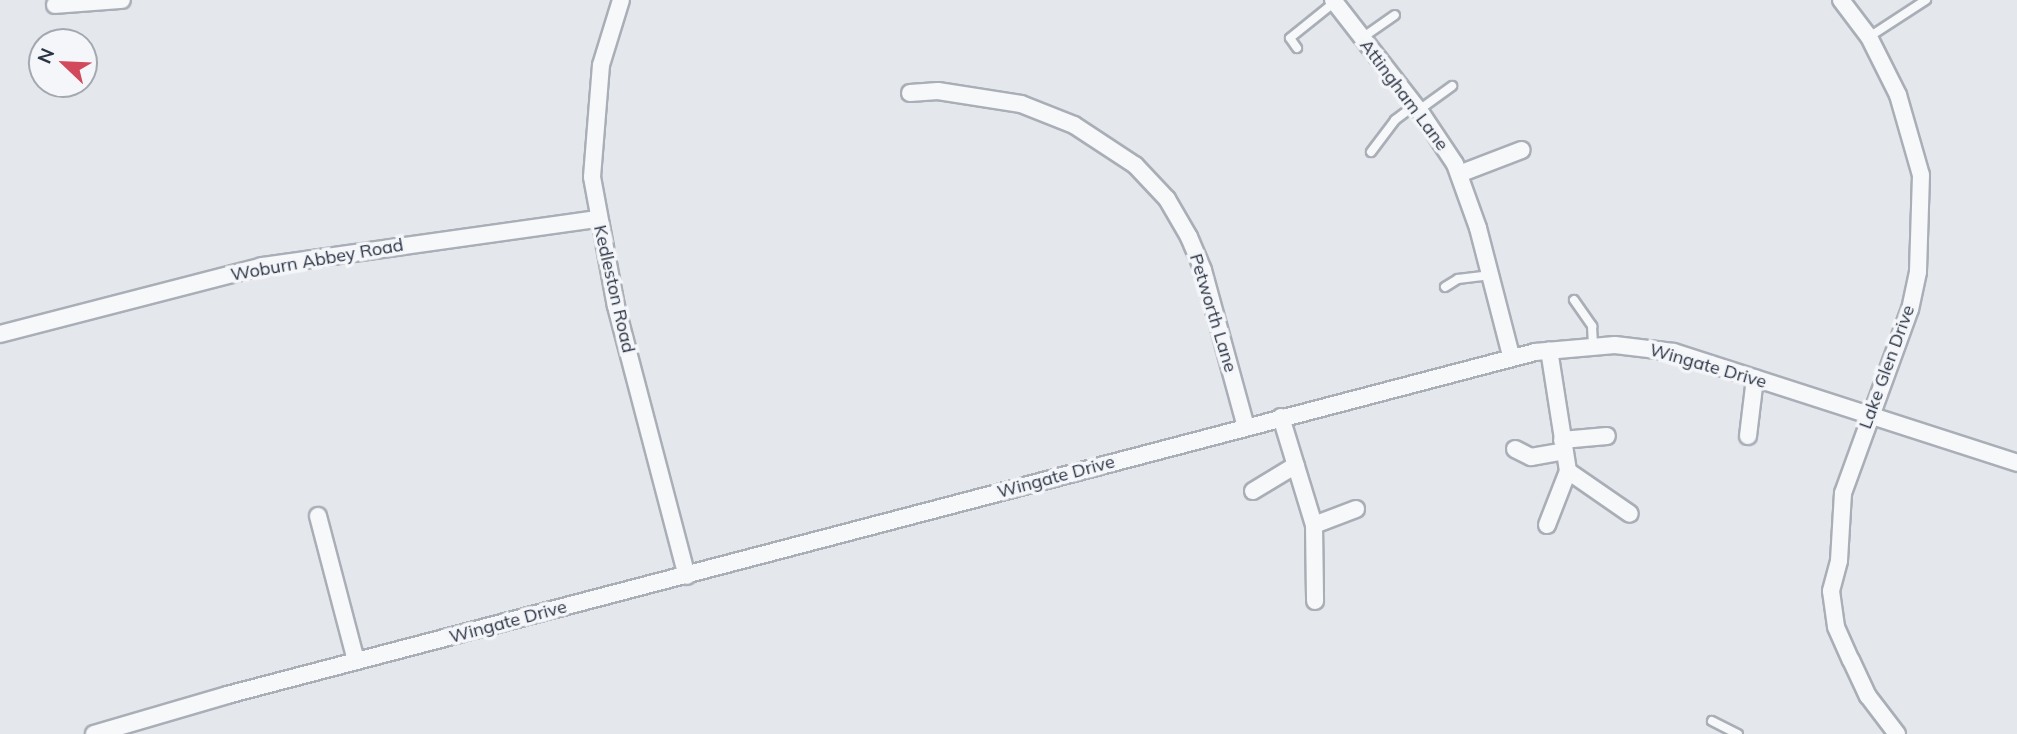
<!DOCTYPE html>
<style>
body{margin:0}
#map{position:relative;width:2017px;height:734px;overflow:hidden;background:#e4e7ec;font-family:Mulish,sans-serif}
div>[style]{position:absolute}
.roads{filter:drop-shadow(2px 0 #a9aeb7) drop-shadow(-2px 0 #a9aeb7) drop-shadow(0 2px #a9aeb7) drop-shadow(0 -2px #a9aeb7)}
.lane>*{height:8px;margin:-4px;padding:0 4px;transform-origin:4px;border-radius:4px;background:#f7f8fa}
.street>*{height:16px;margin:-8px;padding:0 8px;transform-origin:8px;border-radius:8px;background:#f7f8fa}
span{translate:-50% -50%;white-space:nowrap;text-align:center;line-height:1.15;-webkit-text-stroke:7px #f4f6f9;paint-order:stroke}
.street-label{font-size:18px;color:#2b3445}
.north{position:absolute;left:28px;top:28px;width:70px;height:70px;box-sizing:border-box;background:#f4f6f9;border:2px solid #a4a8b1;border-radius:50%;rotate:293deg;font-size:19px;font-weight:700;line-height:28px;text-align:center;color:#2b3445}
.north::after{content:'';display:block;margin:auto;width:24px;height:32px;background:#d1495b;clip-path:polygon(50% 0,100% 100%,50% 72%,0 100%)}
</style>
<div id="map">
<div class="roads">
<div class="lane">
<div style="left:1869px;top:37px;width:68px;rotate:-33deg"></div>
<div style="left:1362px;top:38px;width:40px;rotate:-34.9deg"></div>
<div style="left:1297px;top:48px;width:12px;rotate:-125deg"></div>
<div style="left:1290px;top:38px;width:58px;rotate:-38.7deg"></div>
<div style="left:1419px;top:110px;width:41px;rotate:-36deg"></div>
<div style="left:1371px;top:152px;width:40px;rotate:-53deg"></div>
<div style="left:1395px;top:120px;width:25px;rotate:-37deg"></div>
<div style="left:1445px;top:287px;width:15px;rotate:-32deg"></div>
<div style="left:1458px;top:279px;width:33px;rotate:-7deg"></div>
<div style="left:1574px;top:300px;width:32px;rotate:55deg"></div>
<div style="left:1592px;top:326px;width:20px;rotate:87deg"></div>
<div style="left:1712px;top:721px;width:29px;rotate:27deg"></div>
</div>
<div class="street">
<div style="left:621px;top:0;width:68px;rotate:107.1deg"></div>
<div style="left:601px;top:65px;width:112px;rotate:94.6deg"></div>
<div style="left:592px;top:177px;width:131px;rotate:79.5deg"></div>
<div style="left:616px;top:306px;width:279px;rotate:75.3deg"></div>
<div style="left:1333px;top:0;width:143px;rotate:52.1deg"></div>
<div style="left:1421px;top:113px;width:61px;rotate:56.3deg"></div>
<div style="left:1455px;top:164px;width:68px;rotate:70.2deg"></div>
<div style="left:1478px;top:228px;width:132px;rotate:75.5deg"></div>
<div style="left:1841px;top:0;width:46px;rotate:52.9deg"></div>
<div style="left:1869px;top:37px;width:65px;rotate:63.4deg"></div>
<div style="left:1898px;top:95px;width:83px;rotate:74deg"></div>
<div style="left:1921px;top:175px;width:97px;rotate:91.8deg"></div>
<div style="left:1918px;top:272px;width:38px;rotate:102deg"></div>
<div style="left:1910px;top:309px;width:196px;rotate:110deg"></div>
<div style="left:1843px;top:493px;width:68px;rotate:93.4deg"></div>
<div style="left:1839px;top:561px;width:31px;rotate:105deg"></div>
<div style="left:1831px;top:591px;width:36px;rotate:82deg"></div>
<div style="left:1836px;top:627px;width:36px;rotate:66deg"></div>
<div style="left:1851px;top:660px;width:40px;rotate:65deg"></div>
<div style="left:1868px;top:696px;width:48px;rotate:52.7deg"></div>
<div style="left:55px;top:5px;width:67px;rotate:-4.3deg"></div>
<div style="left:910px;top:93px;width:28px;rotate:-4deg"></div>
<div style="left:938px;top:91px;width:84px;rotate:8.9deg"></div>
<div style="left:1021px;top:104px;width:57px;rotate:21.6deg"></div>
<div style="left:1074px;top:125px;width:73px;rotate:33.3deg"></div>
<div style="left:1135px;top:165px;width:47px;rotate:46.7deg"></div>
<div style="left:1167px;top:199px;width:44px;rotate:59.9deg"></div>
<div style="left:1189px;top:237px;width:36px;rotate:67deg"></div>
<div style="left:1203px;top:270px;width:163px;rotate:74.7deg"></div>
<div style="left:1459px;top:174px;width:67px;rotate:-20.9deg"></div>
<div style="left:0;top:334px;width:271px;rotate:-14.5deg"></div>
<div style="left:262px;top:266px;width:338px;rotate:-8deg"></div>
<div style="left:1281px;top:417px;width:113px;rotate:73deg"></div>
<div style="left:1314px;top:525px;width:76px;rotate:89.2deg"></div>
<div style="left:1748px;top:436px;width:58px;rotate:-83.1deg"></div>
<div style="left:1562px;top:440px;width:45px;rotate:-5.1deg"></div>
<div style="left:1515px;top:449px;width:18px;rotate:27deg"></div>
<div style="left:1531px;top:457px;width:34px;rotate:-10deg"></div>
<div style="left:1568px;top:471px;width:75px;rotate:34.7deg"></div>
<div style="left:1253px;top:491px;width:50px;rotate:-31.2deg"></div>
<div style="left:318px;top:516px;width:150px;rotate:75.3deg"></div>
<div style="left:1314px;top:525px;width:45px;rotate:-20.9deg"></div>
<div style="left:1547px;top:525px;width:58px;rotate:-68.7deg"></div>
<div style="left:1568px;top:471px;width:122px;rotate:-98.9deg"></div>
<div style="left:94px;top:734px;width:139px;rotate:-16.3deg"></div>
<div style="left:227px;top:695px;width:1352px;rotate:-14.69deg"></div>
<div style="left:1535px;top:352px;width:80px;rotate:-5deg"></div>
<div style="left:1615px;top:345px;width:59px;rotate:6.8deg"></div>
<div style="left:1674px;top:352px;width:361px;rotate:17.9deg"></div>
</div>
</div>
<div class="street-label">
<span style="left:1404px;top:95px;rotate:53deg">Attingham Lane</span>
<span style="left:317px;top:260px;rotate:-10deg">Woburn Abbey Road</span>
<span style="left:614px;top:289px;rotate:77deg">Kedleston Road</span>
<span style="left:1213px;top:313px;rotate:73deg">Petworth Lane</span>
<span style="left:1708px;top:366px;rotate:16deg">Wingate Drive</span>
<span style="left:1887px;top:367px;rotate:-70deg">Lake Glen Drive</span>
<span style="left:1056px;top:477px;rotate:-15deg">Wingate Drive</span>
<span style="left:508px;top:622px;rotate:-15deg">Wingate Drive</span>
</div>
<div class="north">N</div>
</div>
